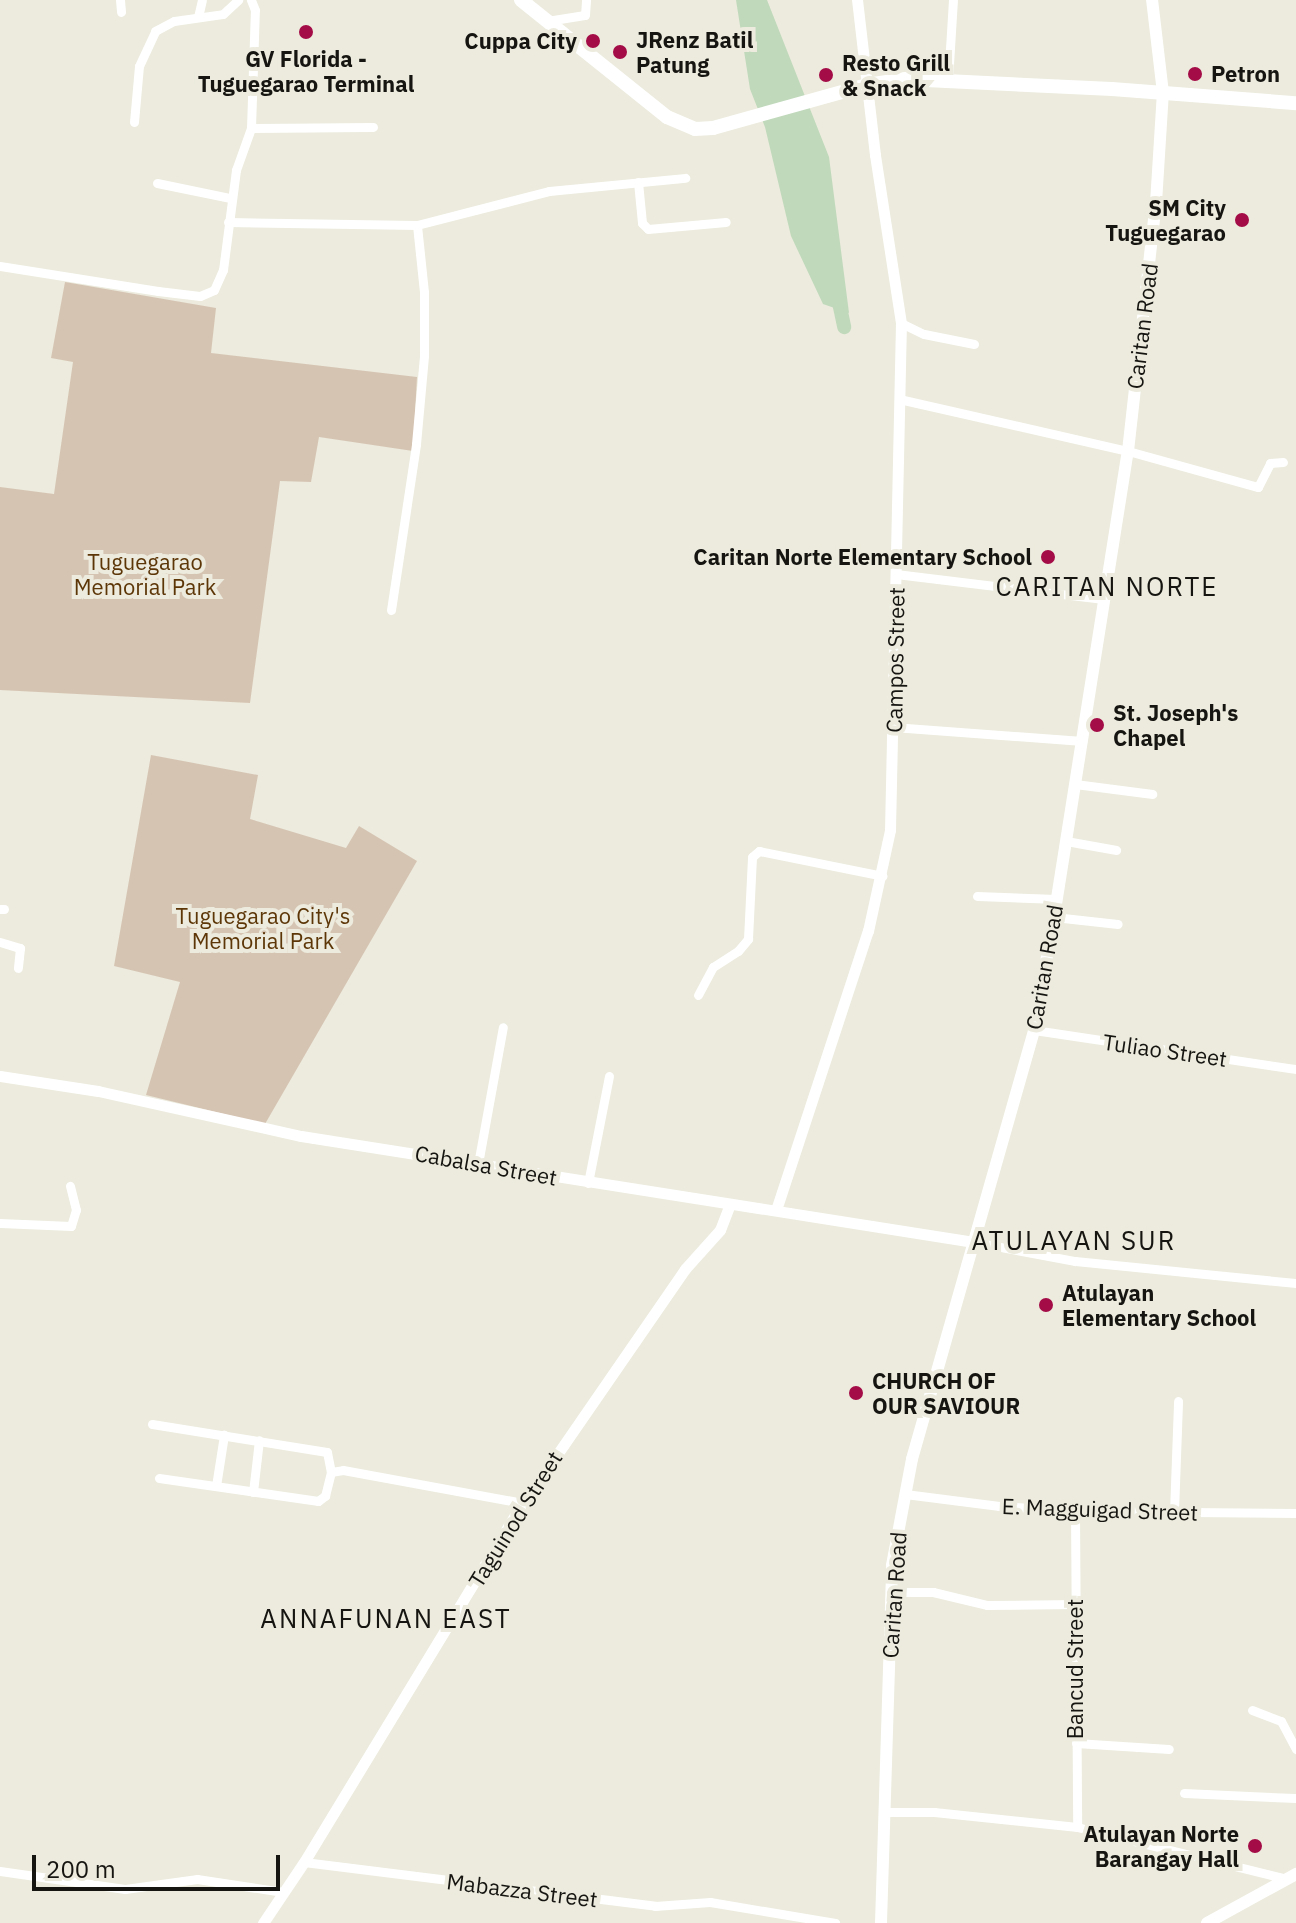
<!DOCTYPE html>
<style>
body{margin:0}
#map{position:relative;width:1296px;height:1923px;overflow:hidden;background:#ecebdd;font-family:"IBM Plex Sans",sans-serif}
div>[style]{position:absolute}
.green>*{inset:0;background:#d6c4b3}
.water>*{inset:0;background:#c0d9bb}
.river>*{height:14px;margin:-7px;padding:0 7px;transform-origin:7px;border-radius:7px;background:#c0d9bb}
.minor>*{height:9px;margin:-4.5px;padding:0 4.5px;transform-origin:4.5px;border-radius:4.5px;background:#fff}
.tertiary>*{height:11px;margin:-5.5px;padding:0 5.5px;transform-origin:5.5px;border-radius:5.5px;background:#fff}
.secondary>*{height:12px;margin:-6px;padding:0 6px;transform-origin:6px;border-radius:6px;background:#fff}
.trunk>*{height:14px;margin:-7px;padding:0 7px;transform-origin:7px;border-radius:7px;background:#fff}
.dots>*{width:22px;height:22px;translate:-50% -50%;box-sizing:border-box;border:4px solid #ecebdd;border-radius:50%}
span{translate:-50% -50%;white-space:nowrap;text-align:center;line-height:1.15;-webkit-text-stroke:8px #ecebdd;paint-order:stroke}
.poi-label{font-size:22px;color:#161511;font-weight:700}
.left{translate:0 -50%;text-align:left}
.right{translate:-100% -50%;text-align:right}
.street-label{font-size:22px;color:#161511}
.park-label{font-size:22px;color:#5d3608}
.quarter-label{font-size:26px;color:#161511;letter-spacing:2px}
.scale{position:absolute;left:32px;top:1855px;width:248px;height:36px;box-sizing:border-box;border:4px solid #161511;border-top:0;padding-left:10px;font-size:24px;line-height:28px;white-space:nowrap;color:#161511;-webkit-text-stroke:6px #ecebdd;paint-order:stroke}
</style>
<div id="map">
<div class="green">
<div style="clip-path:polygon(65px 282px,216px 308px,211px 353px,417px 377px,413px 451px,319px 437px,311px 482px,280px 481px,250px 703px,0 690px,0 487px,54px 494px,73px 362px,51px 358px)"></div>
<div style="clip-path:polygon(151px 755px,258px 775px,250px 819px,346px 848px,359px 826px,417px 861px,265px 1124px,146px 1095px,180px 982px,114px 966px)"></div>
</div>
<div class="water">
<div style="clip-path:polygon(736px 0,767px 0,829px 157px,849px 313px,823px 304px,791px 236px,765px 127px,750px 89px)"></div>
</div>
<div class="river">
<div style="left:837px;top:293px;width:35px;rotate:78deg"></div>
</div>
<div class="minor">
<div style="left:120px;top:0;width:12px;rotate:85deg"></div>
<div style="left:198px;top:17px;width:17px;rotate:-77deg"></div>
<div style="left:547px;top:21px;width:38px;rotate:-9deg"></div>
<div style="left:585px;top:15px;width:15px;rotate:-86deg"></div>
<div style="left:948px;top:81px;width:81px;rotate:-86.5deg"></div>
<div style="left:134px;top:122px;width:56px;rotate:-84.9deg"></div>
<div style="left:139px;top:66px;width:38px;rotate:-65deg"></div>
<div style="left:155px;top:31px;width:21px;rotate:-28deg"></div>
<div style="left:174px;top:21px;width:49px;rotate:-8.1deg"></div>
<div style="left:223px;top:14px;width:21px;rotate:-43deg"></div>
<div style="left:251px;top:128px;width:122px;rotate:-0.5deg"></div>
<div style="left:638px;top:182px;width:41px;rotate:84.4deg"></div>
<div style="left:642px;top:223px;width:8px;rotate:45deg"></div>
<div style="left:648px;top:229px;width:78px;rotate:-5.1deg"></div>
<div style="left:157px;top:183px;width:75px;rotate:11.6deg"></div>
<div style="left:228px;top:222px;width:189px;rotate:0.9deg"></div>
<div style="left:417px;top:225px;width:136px;rotate:-14.4deg"></div>
<div style="left:549px;top:191px;width:137px;rotate:-5.5deg"></div>
<div style="left:0;top:266px;width:160px;rotate:9deg"></div>
<div style="left:158px;top:291px;width:42px;rotate:6.8deg"></div>
<div style="left:200px;top:296px;width:15px;rotate:-23deg"></div>
<div style="left:214px;top:290px;width:22px;rotate:-66deg"></div>
<div style="left:223px;top:270px;width:101px;rotate:-82.6deg"></div>
<div style="left:236px;top:170px;width:45px;rotate:-70.3deg"></div>
<div style="left:251px;top:128px;width:118px;rotate:-88.1deg"></div>
<div style="left:255px;top:10px;width:11px;rotate:-112deg"></div>
<div style="left:901px;top:323px;width:25px;rotate:26deg"></div>
<div style="left:924px;top:334px;width:51px;rotate:11.3deg"></div>
<div style="left:899px;top:399px;width:235px;rotate:12.8deg"></div>
<div style="left:1128px;top:451px;width:135px;rotate:15.5deg"></div>
<div style="left:1258px;top:487px;width:27px;rotate:-63deg"></div>
<div style="left:1270px;top:463px;width:13px;rotate:-4deg"></div>
<div style="left:896px;top:574px;width:209px;rotate:6.9deg"></div>
<div style="left:391px;top:610px;width:168px;rotate:-81.4deg"></div>
<div style="left:416px;top:444px;width:88px;rotate:-84.8deg"></div>
<div style="left:424px;top:356px;width:64px;rotate:-90deg"></div>
<div style="left:424px;top:292px;width:67px;rotate:-96deg"></div>
<div style="left:893px;top:727px;width:190px;rotate:4.2deg"></div>
<div style="left:1075px;top:784px;width:78px;rotate:7.4deg"></div>
<div style="left:1066px;top:841px;width:51px;rotate:10.2deg"></div>
<div style="left:977px;top:896px;width:80px;rotate:2.1deg"></div>
<div style="left:0;top:909px;width:4px"></div>
<div style="left:1054px;top:917px;width:64px;rotate:6.2deg"></div>
<div style="left:0;top:942px;width:21px;rotate:17deg"></div>
<div style="left:20px;top:948px;width:20px;rotate:96deg"></div>
<div style="left:698px;top:995px;width:32px;rotate:-62deg"></div>
<div style="left:713px;top:967px;width:30px;rotate:-33deg"></div>
<div style="left:738px;top:951px;width:16px;rotate:-50deg"></div>
<div style="left:748px;top:939px;width:82px;rotate:-87.2deg"></div>
<div style="left:752px;top:857px;width:9px;rotate:-41deg"></div>
<div style="left:759px;top:851px;width:126px;rotate:11.4deg"></div>
<div style="left:1034px;top:1030px;width:265px;rotate:8.5deg"></div>
<div style="left:478px;top:1164px;width:139px;rotate:-79.7deg"></div>
<div style="left:588px;top:1183px;width:109px;rotate:-78.9deg"></div>
<div style="left:0;top:1223px;width:71px;rotate:2.4deg"></div>
<div style="left:71px;top:1226px;width:17px;rotate:-73deg"></div>
<div style="left:76px;top:1210px;width:25px;rotate:-104deg"></div>
<div style="left:974px;top:1242px;width:103px;rotate:10.7deg"></div>
<div style="left:1075px;top:1261px;width:222px;rotate:5.7deg"></div>
<div style="left:152px;top:1424px;width:177px;rotate:9.1deg"></div>
<div style="left:327px;top:1452px;width:20px;rotate:79deg"></div>
<div style="left:159px;top:1478px;width:161px;rotate:8.2deg"></div>
<div style="left:318px;top:1501px;width:9px;rotate:-36deg"></div>
<div style="left:325px;top:1496px;width:25px;rotate:-76deg"></div>
<div style="left:331px;top:1472px;width:12px;rotate:-9deg"></div>
<div style="left:343px;top:1470px;width:183px;rotate:10.4deg"></div>
<div style="left:216px;top:1486px;width:52px;rotate:-81.1deg"></div>
<div style="left:253px;top:1492px;width:52px;rotate:-83.4deg"></div>
<div style="left:905px;top:1494px;width:95px;rotate:7.3deg"></div>
<div style="left:999px;top:1506px;width:76px;rotate:3.8deg"></div>
<div style="left:1075px;top:1511px;width:221px;rotate:0.5deg"></div>
<div style="left:1075px;top:1511px;width:316px;rotate:89.6deg"></div>
<div style="left:1174px;top:1512px;width:111px;rotate:-87.9deg"></div>
<div style="left:890px;top:1592px;width:43px"></div>
<div style="left:933px;top:1592px;width:56px;rotate:13.5deg"></div>
<div style="left:987px;top:1605px;width:88px;rotate:-0.7deg"></div>
<div style="left:1252px;top:1710px;width:31px;rotate:21deg"></div>
<div style="left:1281px;top:1721px;width:32px;rotate:62deg"></div>
<div style="left:1076px;top:1743px;width:93px;rotate:3.7deg"></div>
<div style="left:1184px;top:1793px;width:112px;rotate:2.6deg"></div>
<div style="left:886px;top:1812px;width:48px"></div>
<div style="left:934px;top:1812px;width:144px;rotate:6deg"></div>
<div style="left:1077px;top:1827px;width:216px;rotate:13.9deg"></div>
<div style="left:304px;top:1862px;width:354px;rotate:7.1deg"></div>
<div style="left:655px;top:1906px;width:55px;rotate:-4.2deg"></div>
<div style="left:710px;top:1902px;width:127px;rotate:9.5deg"></div>
<div style="left:0;top:1871px;width:126px;rotate:8.2deg"></div>
<div style="left:125px;top:1889px;width:73px;rotate:-7.9deg"></div>
<div style="left:197px;top:1879px;width:87px;rotate:8.6deg"></div>
</div>
<div class="tertiary">
<div style="left:0;top:1076px;width:99px;rotate:8.7deg"></div>
<div style="left:98px;top:1091px;width:208px;rotate:12.5deg"></div>
<div style="left:301px;top:1136px;width:681px;rotate:8.95deg"></div>
<div style="left:776px;top:1210px;width:294px;rotate:-71.8deg"></div>
<div style="left:868px;top:931px;width:103px;rotate:-77.7deg"></div>
<div style="left:890px;top:830px;width:507px;rotate:-88.76deg"></div>
<div style="left:901px;top:323px;width:170px;rotate:-98.8deg"></div>
<div style="left:875px;top:155px;width:156px;rotate:-96.6deg"></div>
<div style="left:263px;top:1923px;width:73px;rotate:-56.1deg"></div>
<div style="left:304px;top:1862px;width:404px;rotate:-58.7deg"></div>
<div style="left:514px;top:1517px;width:301px;rotate:-55.4deg"></div>
<div style="left:685px;top:1269px;width:52px;rotate:-48.1deg"></div>
<div style="left:720px;top:1230px;width:26px;rotate:-69deg"></div>
</div>
<div class="secondary">
<div style="left:881px;top:1923px;width:358px;rotate:-88.2deg"></div>
<div style="left:892px;top:1565px;width:108px;rotate:-79.3deg"></div>
<div style="left:912px;top:1459px;width:446px;rotate:-74.1deg"></div>
<div style="left:1034px;top:1030px;width:115px;rotate:-80deg"></div>
<div style="left:1054px;top:917px;width:472px;rotate:-81deg"></div>
<div style="left:1128px;top:451px;width:250px;rotate:-83.6deg"></div>
<div style="left:1156px;top:203px;width:110px;rotate:-86.4deg"></div>
<div style="left:1163px;top:93px;width:94px;rotate:-96.7deg"></div>
<div style="left:1207px;top:1923px;width:102px;rotate:-28.8deg"></div>
</div>
<div class="trunk">
<div style="left:521px;top:0;width:187px;rotate:38.7deg"></div>
<div style="left:667px;top:117px;width:30px;rotate:23deg"></div>
<div style="left:695px;top:129px;width:18px;rotate:-3deg"></div>
<div style="left:713px;top:128px;width:160px;rotate:-15.6deg"></div>
<div style="left:867px;top:85px;width:38px;rotate:-9deg"></div>
<div style="left:905px;top:79px;width:207px;rotate:2.8deg"></div>
<div style="left:1112px;top:89px;width:185px;rotate:4.4deg"></div>
</div>
<div class="dots">
<div style="left:306px;top:32px;background:#a40c47"></div>
<div style="left:593px;top:41px;background:#a40c47"></div>
<div style="left:620px;top:52px;background:#a40c47"></div>
<div style="left:1195px;top:74px;background:#a40c47"></div>
<div style="left:826px;top:75px;background:#a40c47"></div>
<div style="left:1242px;top:220px;background:#a40c47"></div>
<div style="left:1048px;top:557px;background:#a40c47"></div>
<div style="left:1097px;top:725px;background:#a40c47"></div>
<div style="left:1046px;top:1305px;background:#a40c47"></div>
<div style="left:856px;top:1393px;background:#a40c47"></div>
<div style="left:1255px;top:1846px;background:#a40c47"></div>
</div>
<div class="poi-label">
<span class="left" style="left:636px;top:52px">JRenz Batil<br>Patung</span>
<span class="right" style="left:577px;top:41px">Cuppa City</span>
<span style="left:306px;top:71px">GV Florida -<br>Tuguegarao Terminal</span>
<span class="left" style="left:842px;top:75px">Resto Grill<br>&amp; Snack</span>
<span class="left" style="left:1211px;top:74px">Petron</span>
<span class="right" style="left:1226px;top:220px">SM City<br>Tuguegarao</span>
<span class="right" style="left:1032px;top:557px">Caritan Norte Elementary School</span>
<span class="left" style="left:1113px;top:725px">St. Joseph's<br>Chapel</span>
<span class="left" style="left:1062px;top:1305px">Atulayan<br>Elementary School</span>
<span class="left" style="left:872px;top:1393px">CHURCH OF<br>OUR SAVIOUR</span>
<span class="right" style="left:1239px;top:1846px">Atulayan Norte<br>Barangay Hall</span>
</div>
<div class="street-label">
<span style="left:1142px;top:326px;rotate:-83deg">Caritan Road</span>
<span style="left:895px;top:660px;rotate:-89deg">Campos Street</span>
<span style="left:1044px;top:967px;rotate:-80deg">Caritan Road</span>
<span style="left:1165px;top:1050px;rotate:8deg">Tuliao Street</span>
<span style="left:486px;top:1165px;rotate:10deg">Cabalsa Street</span>
<span style="left:1100px;top:1509px;rotate:2deg">E. Magguigad Street</span>
<span style="left:515px;top:1519px;rotate:-58deg">Taguinod Street</span>
<span style="left:894px;top:1595px;rotate:-86deg">Caritan Road</span>
<span style="left:1075px;top:1669px;rotate:-90deg">Bancud Street</span>
<span style="left:522px;top:1890px;rotate:7deg">Mabazza Street</span>
</div>
<div class="park-label">
<span style="left:145px;top:574px">Tuguegarao<br>Memorial Park</span>
<span style="left:263px;top:928px">Tuguegarao City's<br>Memorial Park</span>
</div>
<div class="quarter-label">
<span style="left:1107px;top:587px">CARITAN NORTE</span>
<span style="left:1074px;top:1241px">ATULAYAN SUR</span>
<span style="left:386px;top:1619px">ANNAFUNAN EAST</span>
</div>
<div class="scale">200 m</div>
</div>
